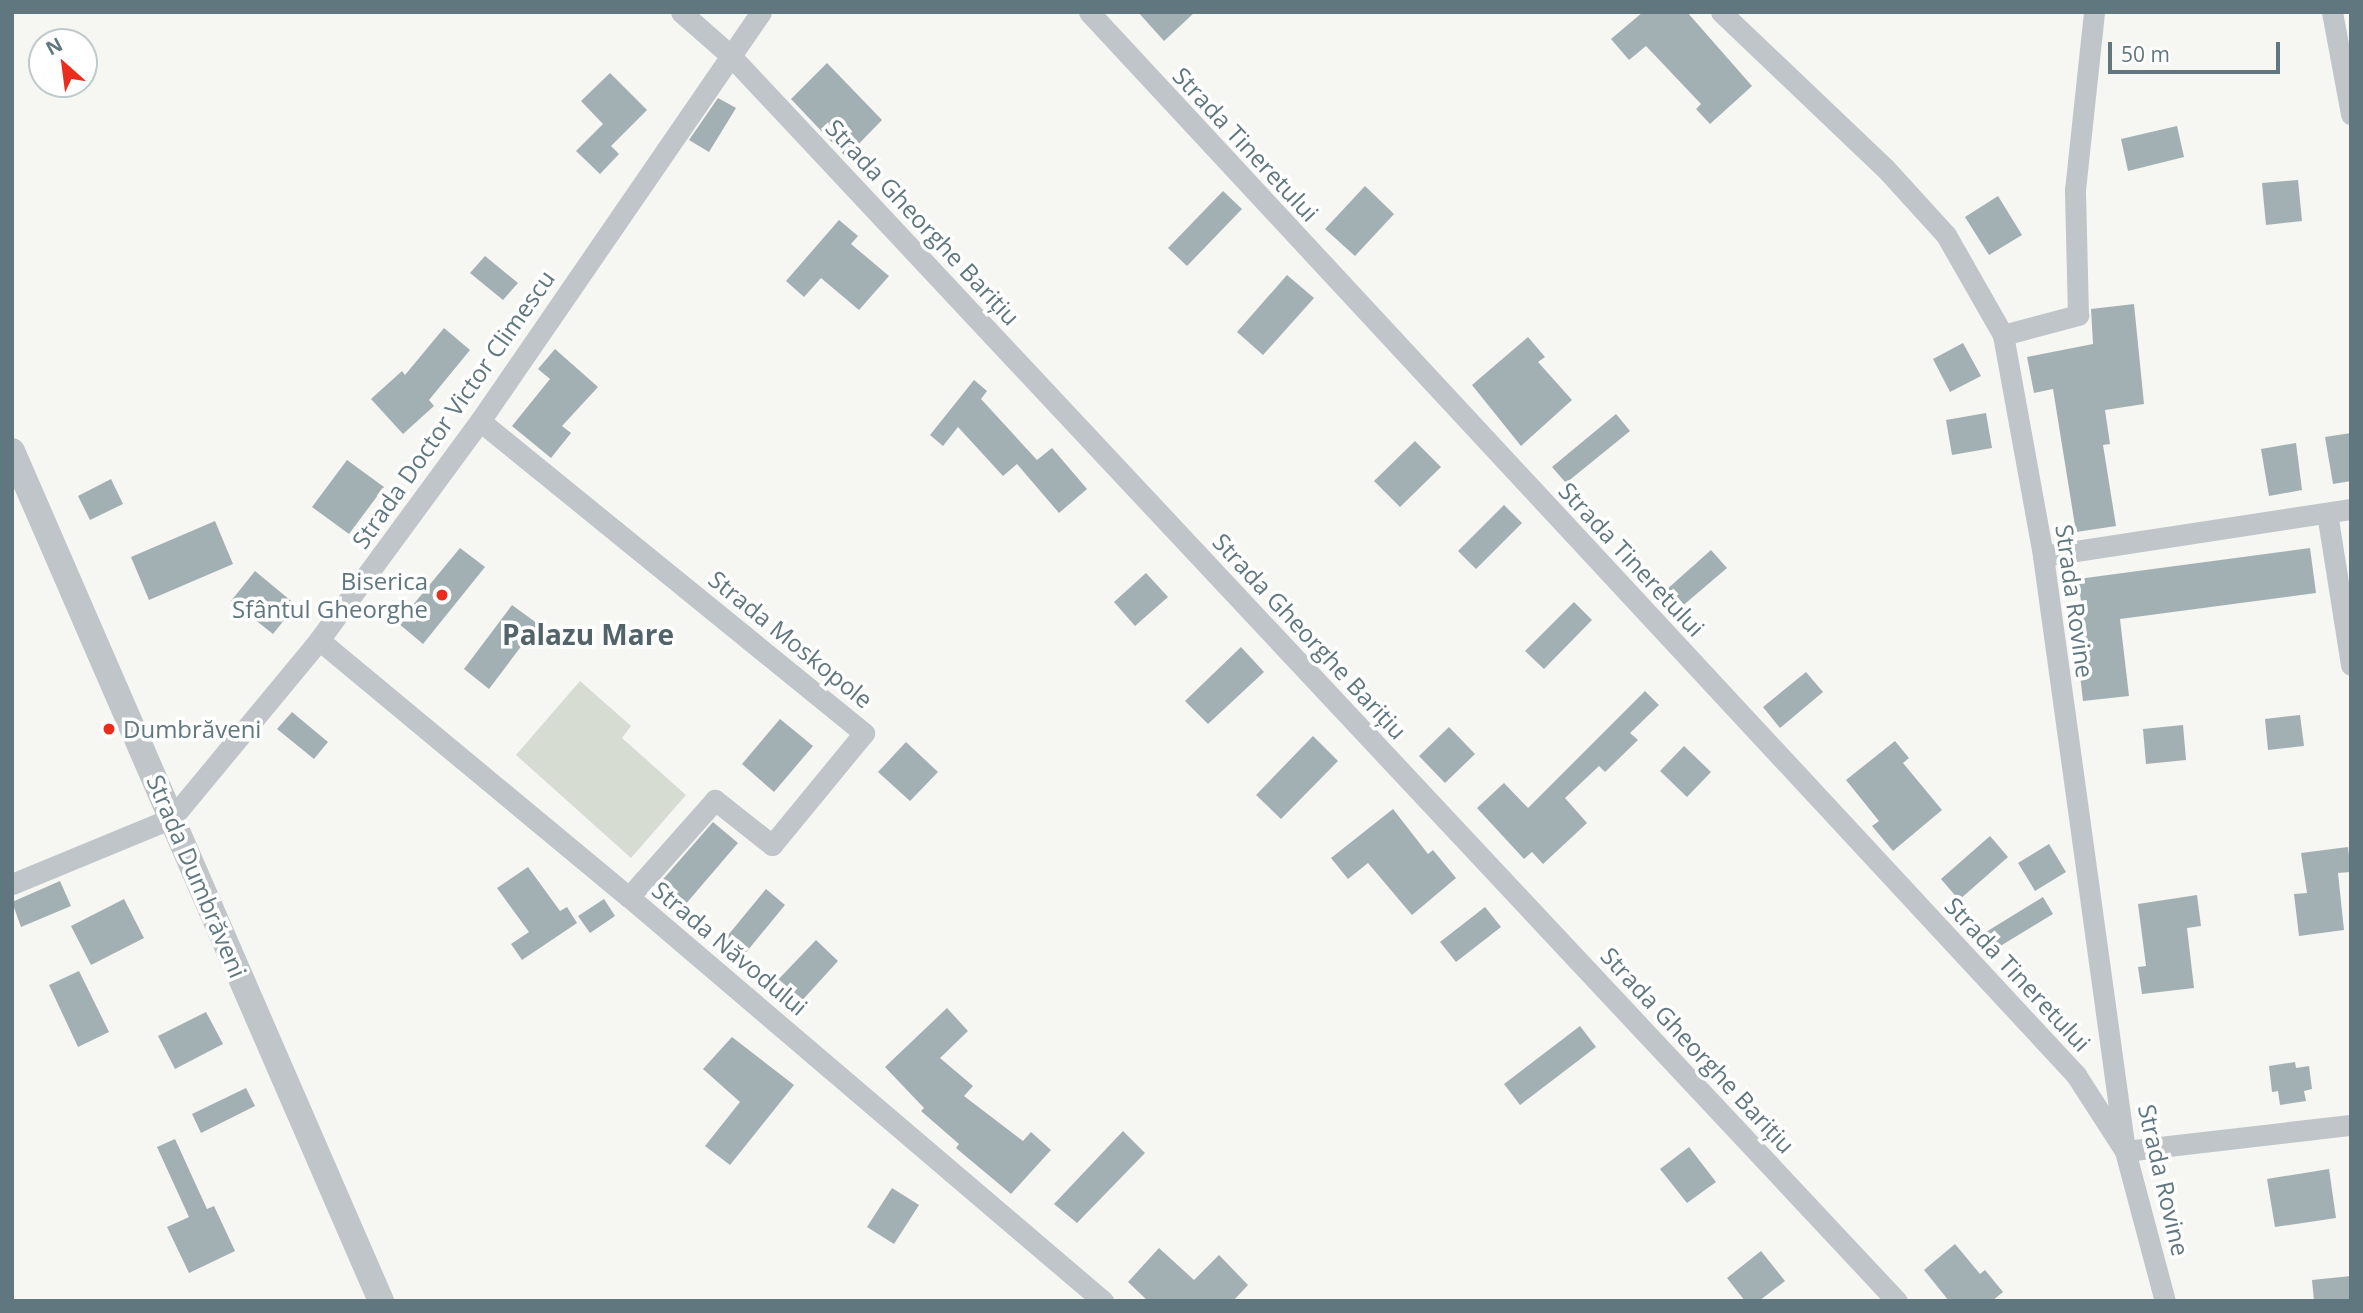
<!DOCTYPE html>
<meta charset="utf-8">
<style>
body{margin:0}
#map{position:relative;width:2363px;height:1313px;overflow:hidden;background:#f6f6f3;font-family:"Open Sans",sans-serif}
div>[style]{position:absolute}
.green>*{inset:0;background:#d7dcd2}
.building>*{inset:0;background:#a3b0b3}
.minor>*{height:21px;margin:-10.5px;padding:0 10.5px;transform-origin:10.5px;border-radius:10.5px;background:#bfc5c8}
.tertiary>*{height:26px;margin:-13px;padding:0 13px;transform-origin:13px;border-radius:13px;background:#bfc5c8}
.dots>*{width:19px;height:19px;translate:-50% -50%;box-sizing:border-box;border:4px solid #fff;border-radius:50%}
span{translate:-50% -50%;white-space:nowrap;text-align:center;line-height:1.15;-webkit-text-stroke:7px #fff;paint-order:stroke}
.street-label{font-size:24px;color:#607780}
.poi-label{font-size:24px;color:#607780}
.right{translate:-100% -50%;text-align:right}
.left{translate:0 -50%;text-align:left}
.quarter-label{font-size:28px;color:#52636a;font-weight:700}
.frame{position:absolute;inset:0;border:14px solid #607780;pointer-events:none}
.north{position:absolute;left:28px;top:28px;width:70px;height:70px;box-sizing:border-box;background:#fff;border:2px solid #bfc9cc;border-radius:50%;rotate:332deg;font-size:19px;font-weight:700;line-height:28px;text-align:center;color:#607780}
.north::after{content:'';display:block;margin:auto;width:24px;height:32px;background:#ec2c1d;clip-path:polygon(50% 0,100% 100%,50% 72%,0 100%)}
.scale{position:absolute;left:2108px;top:42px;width:172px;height:32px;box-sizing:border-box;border:4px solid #607780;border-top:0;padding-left:9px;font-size:21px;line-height:24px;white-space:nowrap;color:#607780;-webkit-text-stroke:5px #fff;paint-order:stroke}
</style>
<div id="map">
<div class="green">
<div style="clip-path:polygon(580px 681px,631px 726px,622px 738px,686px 795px,631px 858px,516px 755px)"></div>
</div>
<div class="building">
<div style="clip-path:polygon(1138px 12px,1195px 12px,1164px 41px)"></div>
<div style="clip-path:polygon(1643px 12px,1687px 12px,1752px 86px,1710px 124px,1696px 109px,1701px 104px,1646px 46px,1629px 60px,1611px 39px)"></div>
<div style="clip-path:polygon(827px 63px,882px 120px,846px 157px,791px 99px)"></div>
<div style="clip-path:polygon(610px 73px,647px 110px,611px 146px,619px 154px,600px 174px,576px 151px,603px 124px,581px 101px)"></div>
<div style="clip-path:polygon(718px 98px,736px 108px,709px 152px,689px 140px)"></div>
<div style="clip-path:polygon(2177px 126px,2184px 157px,2128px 171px,2121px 139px)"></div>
<div style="clip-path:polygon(2298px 180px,2302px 221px,2266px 225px,2262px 183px)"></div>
<div style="clip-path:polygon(1365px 186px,1394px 214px,1355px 256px,1325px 229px)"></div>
<div style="clip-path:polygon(1223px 191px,1242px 209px,1187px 266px,1168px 248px)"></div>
<div style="clip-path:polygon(1998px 196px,2022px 235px,1989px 255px,1965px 217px)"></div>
<div style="clip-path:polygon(839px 220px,858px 236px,851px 244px,889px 276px,859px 310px,821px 278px,804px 297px,786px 281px)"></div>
<div style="clip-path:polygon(485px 256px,518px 283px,503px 300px,470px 273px)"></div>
<div style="clip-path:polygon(1287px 275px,1314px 298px,1263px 355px,1237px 332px)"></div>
<div style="clip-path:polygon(2134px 304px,2144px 404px,2105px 410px,2110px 444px,2103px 445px,2116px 526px,2076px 532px,2053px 389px,2034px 393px,2027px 357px,2093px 344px,2091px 309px)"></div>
<div style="clip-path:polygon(444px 328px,470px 350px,429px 400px,434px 406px,403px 434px,371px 399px,402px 371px,405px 375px)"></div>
<div style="clip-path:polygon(1528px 337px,1545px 357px,1538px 362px,1572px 400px,1521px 446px,1472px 385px)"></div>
<div style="clip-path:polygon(1963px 343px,1981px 376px,1950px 392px,1933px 359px)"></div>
<div style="clip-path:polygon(555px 349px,598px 387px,562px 426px,571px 433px,551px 458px,512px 426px,550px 379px,538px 369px)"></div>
<div style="clip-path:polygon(974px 380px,987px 391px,981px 399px,1037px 460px,1052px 448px,1087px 489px,1059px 513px,1017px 464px,1003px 476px,958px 427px,943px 446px,930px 435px)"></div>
<div style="clip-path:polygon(1986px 413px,1992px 448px,1952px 455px,1946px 420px)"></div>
<div style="clip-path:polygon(1616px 414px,1630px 431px,1566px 483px,1552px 467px)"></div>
<div style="clip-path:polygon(2351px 433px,2351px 481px,2333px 484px,2325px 437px)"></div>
<div style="clip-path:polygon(1415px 441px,1441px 467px,1400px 507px,1374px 481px)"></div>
<div style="clip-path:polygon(2296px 443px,2302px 490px,2269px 496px,2261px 449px)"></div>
<div style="clip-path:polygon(347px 460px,384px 487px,349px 534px,312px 507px)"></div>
<div style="clip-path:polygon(111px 479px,123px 504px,90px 520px,78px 496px)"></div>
<div style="clip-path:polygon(1504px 505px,1522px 523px,1476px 569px,1458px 551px)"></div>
<div style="clip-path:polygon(215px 521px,233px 564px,149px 600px,131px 557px)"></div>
<div style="clip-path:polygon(460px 548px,485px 567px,423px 644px,398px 623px)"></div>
<div style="clip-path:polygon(2310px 548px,2316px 593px,2120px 619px,2129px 696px,2083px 701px,2076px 640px,2086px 638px,2078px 579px)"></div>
<div style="clip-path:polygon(1711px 550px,1727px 568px,1680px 608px,1665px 591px)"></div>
<div style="clip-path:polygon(255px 571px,296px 605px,273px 634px,231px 601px)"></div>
<div style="clip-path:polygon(1146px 573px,1168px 597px,1135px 626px,1114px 602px)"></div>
<div style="clip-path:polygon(1574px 602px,1592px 620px,1544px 669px,1525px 651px)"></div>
<div style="clip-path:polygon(512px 605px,538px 624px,489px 689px,464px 669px)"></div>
<div style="clip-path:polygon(1241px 647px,1264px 672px,1208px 724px,1185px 701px)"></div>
<div style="clip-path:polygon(1806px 672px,1823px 692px,1780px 728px,1763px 707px)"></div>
<div style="clip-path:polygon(1645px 691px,1659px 705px,1630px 733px,1638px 740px,1605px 772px,1599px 766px,1565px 798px,1587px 823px,1543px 864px,1532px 852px,1524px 859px,1477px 808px,1504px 783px,1528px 808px)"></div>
<div style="clip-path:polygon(292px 712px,328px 742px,314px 759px,277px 729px)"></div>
<div style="clip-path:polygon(2300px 715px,2304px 746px,2268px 750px,2265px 719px)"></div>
<div style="clip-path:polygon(780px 719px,813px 746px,774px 792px,742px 764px)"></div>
<div style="clip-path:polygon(2183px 725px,2186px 760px,2146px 764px,2143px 729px)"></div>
<div style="clip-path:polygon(1449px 727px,1475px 754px,1445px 783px,1419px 756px)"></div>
<div style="clip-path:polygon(1313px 736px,1338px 761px,1281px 819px,1256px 795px)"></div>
<div style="clip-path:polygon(1895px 741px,1909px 758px,1903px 763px,1942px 810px,1893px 851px,1872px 826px,1879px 821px,1846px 780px)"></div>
<div style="clip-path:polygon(906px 742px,938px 772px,910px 801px,878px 772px)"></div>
<div style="clip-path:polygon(1684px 746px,1711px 772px,1687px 797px,1660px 771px)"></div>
<div style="clip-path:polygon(1393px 809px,1428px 854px,1433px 850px,1456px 878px,1412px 915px,1368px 863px,1348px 879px,1331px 858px)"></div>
<div style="clip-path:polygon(713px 822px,738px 843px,684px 906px,658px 885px)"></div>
<div style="clip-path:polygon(1990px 836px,2008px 857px,1959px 900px,1941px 879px)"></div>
<div style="clip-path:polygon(2049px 844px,2066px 872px,2035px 891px,2018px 863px)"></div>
<div style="clip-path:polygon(2348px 847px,2351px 872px,2338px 873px,2344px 930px,2299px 936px,2294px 894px,2307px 893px,2301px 853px)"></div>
<div style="clip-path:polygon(528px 867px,560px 911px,567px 907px,577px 923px,522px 960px,511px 944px,529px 932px,497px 888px)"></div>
<div style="clip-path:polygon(60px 881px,71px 906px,21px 927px,12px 902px)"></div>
<div style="clip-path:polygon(766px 889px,785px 905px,743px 956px,724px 940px)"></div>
<div style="clip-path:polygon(2197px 895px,2201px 926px,2187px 928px,2194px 988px,2142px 994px,2138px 967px,2146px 966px,2138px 904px)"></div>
<div style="clip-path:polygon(2043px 897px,2053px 914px,1997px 948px,1986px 932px)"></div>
<div style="clip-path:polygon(124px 899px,144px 938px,91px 965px,71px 926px)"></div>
<div style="clip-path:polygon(604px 899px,615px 916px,590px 933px,578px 916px)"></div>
<div style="clip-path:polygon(1485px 907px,1501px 927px,1456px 962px,1440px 942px)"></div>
<div style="clip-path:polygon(816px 940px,838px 961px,797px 1006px,774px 984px)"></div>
<div style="clip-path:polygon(79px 971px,109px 1032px,78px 1047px,49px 985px)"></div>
<div style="clip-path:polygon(947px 1008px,968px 1031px,940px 1058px,973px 1086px,964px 1096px,1023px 1141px,1031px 1132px,1051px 1150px,1011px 1194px,956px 1148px,959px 1144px,921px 1111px,924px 1108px,885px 1067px)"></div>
<div style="clip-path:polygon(206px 1012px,223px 1044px,175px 1069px,158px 1036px)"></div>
<div style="clip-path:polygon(1580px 1026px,1596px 1047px,1520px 1105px,1504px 1084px)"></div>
<div style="clip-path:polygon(732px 1037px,794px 1085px,730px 1165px,705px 1146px,740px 1102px,703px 1069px)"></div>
<div style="clip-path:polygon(2295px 1062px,2296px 1068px,2309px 1066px,2312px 1089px,2304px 1091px,2306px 1101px,2280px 1105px,2278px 1091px,2272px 1092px,2269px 1066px)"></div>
<div style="clip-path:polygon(246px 1088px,255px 1106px,201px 1133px,192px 1114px)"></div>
<div style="clip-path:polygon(1123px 1131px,1145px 1153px,1077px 1223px,1054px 1204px)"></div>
<div style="clip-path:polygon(175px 1139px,207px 1209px,214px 1206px,235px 1251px,189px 1273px,167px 1227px,189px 1217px,157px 1147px)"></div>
<div style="clip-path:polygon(1689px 1147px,1716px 1182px,1687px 1203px,1660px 1169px)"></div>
<div style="clip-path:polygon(2329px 1169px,2336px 1218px,2275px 1227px,2267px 1179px)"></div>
<div style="clip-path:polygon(892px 1188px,919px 1205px,894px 1244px,867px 1227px)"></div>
<div style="clip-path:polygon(1955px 1244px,1980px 1274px,1985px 1270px,2003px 1292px,1992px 1301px,1949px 1301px,1924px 1270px)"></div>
<div style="clip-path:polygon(1159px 1248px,1194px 1280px,1219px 1255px,1248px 1285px,1233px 1301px,1148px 1301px,1128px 1282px)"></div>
<div style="clip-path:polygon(1761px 1251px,1785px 1281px,1759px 1301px,1745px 1301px,1727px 1278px)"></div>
<div style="clip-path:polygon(2351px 1276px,2351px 1301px,2314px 1301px,2312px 1280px)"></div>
</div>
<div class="minor">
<div style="left:681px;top:12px;width:65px;rotate:41.3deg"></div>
<div style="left:730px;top:55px;width:1707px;rotate:46.88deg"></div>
<div style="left:1089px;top:12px;width:1451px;rotate:47.12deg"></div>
<div style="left:2076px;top:1075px;width:90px;rotate:57.2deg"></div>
<div style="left:2125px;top:1151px;width:227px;rotate:-6.6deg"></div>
<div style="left:1721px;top:12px;width:226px;rotate:43.6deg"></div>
<div style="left:1885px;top:168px;width:91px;rotate:47.7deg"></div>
<div style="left:1946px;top:235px;width:115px;rotate:60.3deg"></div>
<div style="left:2003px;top:335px;width:225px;rotate:79.7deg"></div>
<div style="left:2043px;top:556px;width:601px;rotate:82.15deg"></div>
<div style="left:2125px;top:1151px;width:155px;rotate:75.1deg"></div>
<div style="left:2332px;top:12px;width:104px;rotate:79.4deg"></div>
<div style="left:2003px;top:335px;width:78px;rotate:-14.9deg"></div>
<div style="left:2078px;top:315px;width:125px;rotate:-91.4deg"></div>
<div style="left:2075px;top:190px;width:179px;rotate:-83.9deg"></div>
<div style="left:480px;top:421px;width:495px;rotate:39.1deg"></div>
<div style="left:864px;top:733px;width:145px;rotate:129.4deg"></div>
<div style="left:772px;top:845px;width:73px;rotate:-141.7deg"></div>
<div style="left:715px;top:800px;width:130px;rotate:131.6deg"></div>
<div style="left:2327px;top:513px;width:154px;rotate:81deg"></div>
<div style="left:2043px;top:556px;width:312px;rotate:-8.7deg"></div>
<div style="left:319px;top:640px;width:403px;rotate:39.7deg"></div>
<div style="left:629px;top:897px;width:623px;rotate:40.44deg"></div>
<div style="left:12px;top:884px;width:173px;rotate:-22.4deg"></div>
<div style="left:172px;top:818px;width:231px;rotate:-50.4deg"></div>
<div style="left:319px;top:640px;width:272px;rotate:-53.7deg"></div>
<div style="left:480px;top:421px;width:496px;rotate:-55.5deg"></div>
</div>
<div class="tertiary">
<div style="left:12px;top:451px;width:927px;rotate:66.53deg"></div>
</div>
<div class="dots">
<div style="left:442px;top:595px;background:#ec2c1d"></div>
<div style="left:109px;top:729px;background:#ec2c1d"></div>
</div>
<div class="street-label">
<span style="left:1246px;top:144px;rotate:47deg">Strada Tineretului</span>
<span style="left:923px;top:222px;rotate:47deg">Strada Gheorghe Barițiu</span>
<span style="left:453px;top:409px;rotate:-55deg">Strada Doctor Victor Climescu</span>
<span style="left:1632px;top:559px;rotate:47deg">Strada Tineretului</span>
<span style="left:2075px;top:601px;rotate:82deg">Strada Rovine</span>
<span style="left:1310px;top:636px;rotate:47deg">Strada Gheorghe Barițiu</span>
<span style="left:791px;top:639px;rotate:39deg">Strada Moskopole</span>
<span style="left:197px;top:876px;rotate:67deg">Strada Dumbrăveni</span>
<span style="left:730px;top:948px;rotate:40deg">Strada Năvodului</span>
<span style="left:2018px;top:974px;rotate:47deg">Strada Tineretului</span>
<span style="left:1698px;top:1050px;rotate:47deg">Strada Gheorghe Barițiu</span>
<span style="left:2164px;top:1180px;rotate:77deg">Strada Rovine</span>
</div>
<div class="poi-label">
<span class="right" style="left:428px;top:595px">Biserica<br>Sfântul Gheorghe</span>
<span class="left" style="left:123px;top:729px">Dumbrăveni</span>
</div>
<div class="quarter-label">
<span style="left:588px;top:634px">Palazu Mare</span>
</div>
<div class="frame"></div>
<div class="north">N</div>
<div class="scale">50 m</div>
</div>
